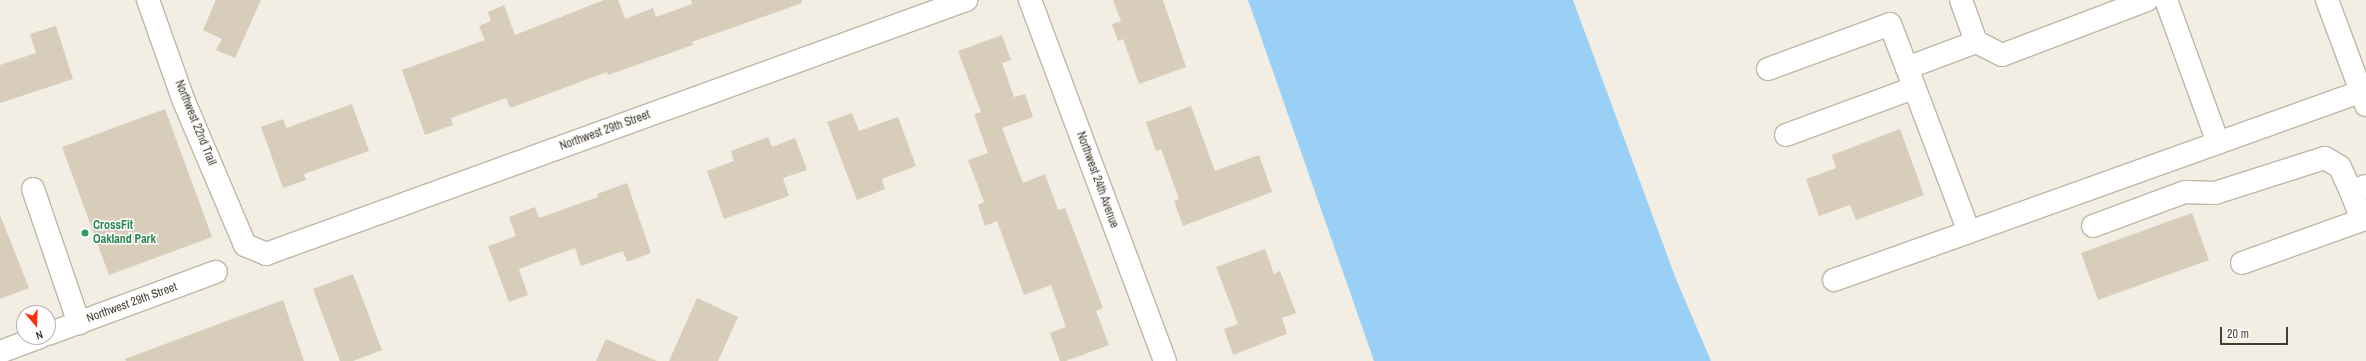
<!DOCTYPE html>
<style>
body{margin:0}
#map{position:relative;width:2366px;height:361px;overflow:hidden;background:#f3eee3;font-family:"Archivo Narrow",sans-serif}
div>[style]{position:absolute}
.water>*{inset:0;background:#9ad0f5}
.building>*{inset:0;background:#d8ccbb}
.roads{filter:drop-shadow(1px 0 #bfb6a5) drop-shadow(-1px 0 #bfb6a5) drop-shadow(0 1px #bfb6a5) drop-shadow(0 -1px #bfb6a5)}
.minor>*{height:22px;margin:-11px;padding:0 11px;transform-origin:11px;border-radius:11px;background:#fff}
.dots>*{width:11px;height:11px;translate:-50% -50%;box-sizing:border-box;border:2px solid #fff;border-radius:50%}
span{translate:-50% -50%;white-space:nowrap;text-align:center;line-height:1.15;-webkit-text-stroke:3px #fff;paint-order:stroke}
.street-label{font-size:12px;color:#453e33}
.leisure-label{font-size:12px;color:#27864d;font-weight:700}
.left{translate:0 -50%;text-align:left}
.north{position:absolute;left:16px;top:305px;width:40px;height:40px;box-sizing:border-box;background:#fff;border:1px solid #b5b2ad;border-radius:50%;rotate:161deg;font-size:11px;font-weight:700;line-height:16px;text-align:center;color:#453e33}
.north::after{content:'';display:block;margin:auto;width:14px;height:18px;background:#ff300e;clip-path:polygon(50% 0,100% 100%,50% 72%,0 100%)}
.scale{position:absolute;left:2220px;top:327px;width:68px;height:18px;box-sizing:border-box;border:2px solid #453e33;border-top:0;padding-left:5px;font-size:12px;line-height:14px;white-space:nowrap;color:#453e33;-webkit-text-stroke:3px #fff;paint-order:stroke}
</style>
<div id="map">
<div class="water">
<div style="clip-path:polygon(1248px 0,1573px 0,1676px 279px,1711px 361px,1374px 361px)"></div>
</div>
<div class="building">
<div style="clip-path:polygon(216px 0,261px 0,235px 58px,216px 50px,222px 39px,203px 30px)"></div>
<div style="clip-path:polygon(604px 0,618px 0,625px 19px,653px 8px,656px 17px,692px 4px,691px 0,802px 0,802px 3px,692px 42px,693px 45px,608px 75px,607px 72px,510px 108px,506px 98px,451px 118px,453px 125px,425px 135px,402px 70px,485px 40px,479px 26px,491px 21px,488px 12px,504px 5px,515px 35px)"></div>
<div style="clip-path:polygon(1113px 0,1163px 0,1186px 67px,1139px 84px,1123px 39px,1118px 41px,1112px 24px,1121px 21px)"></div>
<div style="clip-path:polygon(56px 26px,73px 79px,0 103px,0 65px,36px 53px,30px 34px)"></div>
<div style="clip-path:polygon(1002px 35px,1011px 60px,1002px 63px,1014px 97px,1025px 94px,1033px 117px,1002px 128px,1023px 183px,1045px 174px,1058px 210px,1065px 208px,1103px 308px,1096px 311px,1109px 345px,1066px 361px,1060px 361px,1050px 333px,1066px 327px,1051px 285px,1024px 295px,997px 221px,985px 226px,978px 205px,984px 202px,968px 160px,988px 153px,974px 114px,981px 112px,958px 51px)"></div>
<div style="clip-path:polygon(352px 104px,369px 151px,304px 174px,306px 180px,283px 188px,261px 127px,283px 119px,286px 128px)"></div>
<div style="clip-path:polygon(1191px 106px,1215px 171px,1259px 155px,1272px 192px,1183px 226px,1174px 201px,1179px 199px,1161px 149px,1156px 151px,1146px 122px)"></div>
<div style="clip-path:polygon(165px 109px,212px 237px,109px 275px,62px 147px)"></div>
<div style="clip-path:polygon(852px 113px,859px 131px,898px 117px,916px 166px,882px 179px,885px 189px,857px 200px,827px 122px)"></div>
<div style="clip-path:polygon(1900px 129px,1924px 195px,1856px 220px,1850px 205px,1819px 216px,1806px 179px,1836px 168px,1832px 155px)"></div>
<div style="clip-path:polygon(768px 137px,772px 147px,795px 138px,807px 170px,783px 178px,789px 196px,724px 219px,707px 171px,734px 161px,731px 151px)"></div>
<div style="clip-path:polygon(627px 183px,651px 253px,627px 262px,623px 251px,581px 266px,575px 248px,519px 269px,528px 295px,509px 302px,488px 246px,516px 236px,509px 217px,535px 207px,539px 218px,598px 197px,597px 194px)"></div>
<div style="clip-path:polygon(2192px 213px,2209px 260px,2098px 300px,2081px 253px)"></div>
<div style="clip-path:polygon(0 215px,29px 288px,0 299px)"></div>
<div style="clip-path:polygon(1265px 249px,1274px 274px,1280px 271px,1296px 313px,1282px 318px,1287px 334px,1233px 355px,1224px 329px,1238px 324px,1216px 267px)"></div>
<div style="clip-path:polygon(353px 274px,382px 350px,353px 361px,340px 361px,313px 289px)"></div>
<div style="clip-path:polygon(697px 298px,738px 317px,718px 361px,669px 361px)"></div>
<div style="clip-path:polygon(283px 300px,304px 361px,126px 361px,125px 359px)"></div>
<div style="clip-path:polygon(606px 339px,657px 361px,596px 361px)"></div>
</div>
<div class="roads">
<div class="minor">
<div style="left:148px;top:0;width:105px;rotate:70.5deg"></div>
<div style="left:183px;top:99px;width:159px;rotate:67deg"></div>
<div style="left:245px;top:245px;width:23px;rotate:23deg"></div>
<div style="left:266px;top:254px;width:745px;rotate:-19.94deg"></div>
<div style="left:1030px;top:0;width:385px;rotate:69.5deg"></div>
<div style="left:1961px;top:0;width:45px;rotate:70.3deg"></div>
<div style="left:2147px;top:0;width:155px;rotate:159.2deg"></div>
<div style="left:2002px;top:55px;width:29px;rotate:-153deg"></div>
<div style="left:1976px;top:42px;width:74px;rotate:159.4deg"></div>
<div style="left:1907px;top:68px;width:175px;rotate:69.3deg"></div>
<div style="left:1969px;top:232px;width:416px;rotate:-19.7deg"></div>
<div style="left:2166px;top:0;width:152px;rotate:70deg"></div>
<div style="left:2327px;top:0;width:112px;rotate:69.6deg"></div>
<div style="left:1768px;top:69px;width:130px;rotate:-20.2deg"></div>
<div style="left:1890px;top:24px;width:47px;rotate:68.9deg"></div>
<div style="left:1786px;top:135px;width:136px;rotate:-20.2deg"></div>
<div style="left:33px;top:189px;width:142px;rotate:71.1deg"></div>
<div style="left:2093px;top:226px;width:98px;rotate:-20.3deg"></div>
<div style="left:2185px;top:192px;width:30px;rotate:2deg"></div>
<div style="left:2215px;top:193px;width:115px;rotate:-17.7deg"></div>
<div style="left:2325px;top:158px;width:17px;rotate:31deg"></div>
<div style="left:2340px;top:167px;width:27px;rotate:66deg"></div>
<div style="left:2242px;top:263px;width:127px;rotate:-19.7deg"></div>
<div style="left:2362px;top:220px;width:30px;rotate:-111deg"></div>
<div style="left:2351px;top:192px;width:16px;rotate:-22deg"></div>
<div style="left:1834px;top:280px;width:143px;rotate:-19.6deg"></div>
<div style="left:48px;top:334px;width:179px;rotate:-20.3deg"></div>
<div style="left:0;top:352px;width:43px;rotate:-20.6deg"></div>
</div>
</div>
<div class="dots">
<div style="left:85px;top:233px;background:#2e9e5b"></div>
</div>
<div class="street-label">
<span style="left:195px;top:123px;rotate:68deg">Northwest 22nd Trail</span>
<span style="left:605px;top:131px;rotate:-20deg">Northwest 29th Street</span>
<span style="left:1097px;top:180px;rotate:70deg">Northwest 24th Avenue</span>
<span style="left:132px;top:303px;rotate:-20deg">Northwest 29th Street</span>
</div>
<div class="leisure-label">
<span class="left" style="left:93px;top:233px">CrossFit<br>Oakland Park</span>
</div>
<div class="north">N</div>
<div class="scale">20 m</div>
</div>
